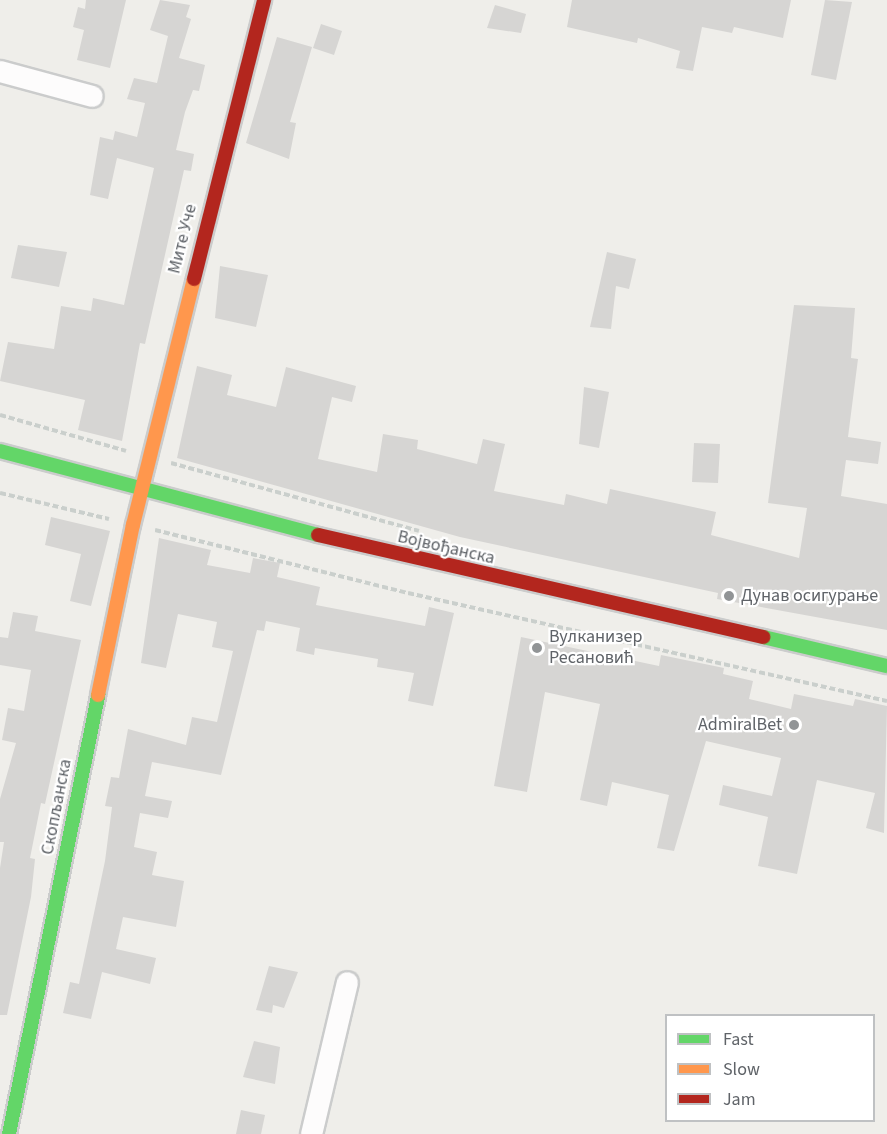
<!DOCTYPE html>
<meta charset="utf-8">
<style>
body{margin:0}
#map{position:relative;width:887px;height:1134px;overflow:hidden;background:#efeeea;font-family:"Source Sans 3",sans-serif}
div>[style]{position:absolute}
.building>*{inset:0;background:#d6d5d3}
.path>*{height:4px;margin-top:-2px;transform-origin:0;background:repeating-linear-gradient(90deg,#cacfcc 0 6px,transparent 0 9px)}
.roads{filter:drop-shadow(2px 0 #cbcccc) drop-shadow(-2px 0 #cbcccc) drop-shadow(0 2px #cbcccc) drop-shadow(0 -2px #cbcccc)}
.street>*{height:21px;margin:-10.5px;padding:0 10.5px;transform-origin:10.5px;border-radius:10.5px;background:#fdfcfc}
.fast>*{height:14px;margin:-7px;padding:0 7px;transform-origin:7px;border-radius:7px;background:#63d668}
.slow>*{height:14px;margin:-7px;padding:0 7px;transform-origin:7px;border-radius:7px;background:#ff974d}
.jam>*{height:14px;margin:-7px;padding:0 7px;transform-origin:7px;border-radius:7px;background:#b3261e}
.dots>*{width:16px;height:16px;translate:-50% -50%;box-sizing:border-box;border:3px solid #fff;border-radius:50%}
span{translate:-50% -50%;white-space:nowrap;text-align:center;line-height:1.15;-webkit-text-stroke:4.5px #fff;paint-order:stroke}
.street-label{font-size:18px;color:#5f6368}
.poi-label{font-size:18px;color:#5f6368}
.left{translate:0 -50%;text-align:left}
.right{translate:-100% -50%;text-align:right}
.legend{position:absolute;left:665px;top:1014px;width:210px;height:108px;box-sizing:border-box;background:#fff;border:2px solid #bfc1c3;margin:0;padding:8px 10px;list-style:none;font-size:18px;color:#5f6368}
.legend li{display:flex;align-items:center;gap:12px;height:30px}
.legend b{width:30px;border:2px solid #bfc1c3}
</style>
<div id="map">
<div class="building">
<div style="clip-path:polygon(86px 0,126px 0,110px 68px,77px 60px,84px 30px,73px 27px,78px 7px,85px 9px)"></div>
<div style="clip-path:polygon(160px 0,190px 5px,186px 17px,191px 19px,179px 58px,205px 65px,199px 91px,193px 90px,185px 112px,176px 150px,194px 154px,191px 171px,184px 170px,145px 344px,140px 343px,122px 441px,78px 430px,85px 400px,0 381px,8px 342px,54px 349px,61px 306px,91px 311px,93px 298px,124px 305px,154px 168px,117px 158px,108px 199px,90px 195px,100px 137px,113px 140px,115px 131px,137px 137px,145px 103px,127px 99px,134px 78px,157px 83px,168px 36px,150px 30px)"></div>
<div style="clip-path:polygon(572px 0,791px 0,783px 38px,734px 27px,732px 33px,702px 27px,693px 71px,676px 68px,680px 51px,638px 38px,637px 43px,567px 27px)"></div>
<div style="clip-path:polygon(825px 0,852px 2px,836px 80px,811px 75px)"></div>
<div style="clip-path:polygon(495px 5px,526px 14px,521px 33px,487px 28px)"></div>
<div style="clip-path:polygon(321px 24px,342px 31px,334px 55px,313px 48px)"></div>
<div style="clip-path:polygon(277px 37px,312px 47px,290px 122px,296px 123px,289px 159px,246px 143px)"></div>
<div style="clip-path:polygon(18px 245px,67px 252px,59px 287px,11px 278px)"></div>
<div style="clip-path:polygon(607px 252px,636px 259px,629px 289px,616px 286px,611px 329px,590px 327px)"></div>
<div style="clip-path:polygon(220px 266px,268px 275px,256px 327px,215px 318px)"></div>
<div style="clip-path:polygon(794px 305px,855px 308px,851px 358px,858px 359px,848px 437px,881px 442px,878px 464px,846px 460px,841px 496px,887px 504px,887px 630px,717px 599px,718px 593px,460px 537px,177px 458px,197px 366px,232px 375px,227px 395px,276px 407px,286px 367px,356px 386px,352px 402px,332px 397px,318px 459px,377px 472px,383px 434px,418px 440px,417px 449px,477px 464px,483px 439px,505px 444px,494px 491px,564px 505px,566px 494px,607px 504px,610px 489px,716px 512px,711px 535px,799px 558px,807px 508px,768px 503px)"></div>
<div style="clip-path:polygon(584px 387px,609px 392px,599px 448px,579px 444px)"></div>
<div style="clip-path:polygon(694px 443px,720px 444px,718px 483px,692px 482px)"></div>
<div style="clip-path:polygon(51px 517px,110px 531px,91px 606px,70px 601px,81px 554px,45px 545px)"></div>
<div style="clip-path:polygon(159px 538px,211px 550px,207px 565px,250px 573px,253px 558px,280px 563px,277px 577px,320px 587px,316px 605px,425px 626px,429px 607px,454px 613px,433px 706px,408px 701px,414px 673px,377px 667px,378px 659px,315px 648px,314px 655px,296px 651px,300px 628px,266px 621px,264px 631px,257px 630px,221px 775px,152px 762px,145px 796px,172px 801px,168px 818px,140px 813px,134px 847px,157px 852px,152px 875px,184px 881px,176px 927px,123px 917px,116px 949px,156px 958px,150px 984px,102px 972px,91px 1019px,63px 1013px,70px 982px,79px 984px,105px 861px,112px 807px,105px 806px,111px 777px,119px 778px,128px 729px,186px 745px,192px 717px,217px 722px,233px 651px,212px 647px,217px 622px,178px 614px,166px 668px,141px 663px)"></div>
<div style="clip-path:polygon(13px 612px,38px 616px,35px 631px,81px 640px,45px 804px,41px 803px,30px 858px,35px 859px,31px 897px,7px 1015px,0 1015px,0 868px,4px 842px,0 842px,0 799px,16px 743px,2px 740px,8px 708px,24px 711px,31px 670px,0 665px,0 637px,8px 638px)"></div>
<div style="clip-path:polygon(521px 637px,659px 666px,661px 655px,724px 668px,723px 674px,753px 681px,749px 699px,791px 709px,794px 694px,853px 706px,855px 699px,887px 706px,884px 833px,866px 828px,875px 793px,817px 780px,797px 874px,758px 866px,768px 817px,719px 805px,723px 785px,772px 796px,781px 758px,706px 741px,674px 851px,657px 848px,669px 795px,612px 782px,607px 806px,580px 800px,600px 704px,545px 692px,527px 792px,494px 786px)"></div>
<div style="clip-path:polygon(269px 966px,298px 972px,284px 1008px,273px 1005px,272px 1013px,256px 1010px)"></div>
<div style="clip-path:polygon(254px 1041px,280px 1047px,275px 1084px,243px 1077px)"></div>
<div style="clip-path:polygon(241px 1110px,265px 1115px,261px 1134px,236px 1134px)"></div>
</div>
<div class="path">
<div style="left:0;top:415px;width:131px;rotate:15.9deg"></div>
<div style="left:171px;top:463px;width:257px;rotate:15.3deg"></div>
<div style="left:0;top:493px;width:112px;rotate:13.4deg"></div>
<div style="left:155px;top:530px;width:261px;rotate:14deg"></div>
<div style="left:408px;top:593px;width:491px;rotate:12.7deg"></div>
</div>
<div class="roads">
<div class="street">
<div style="left:0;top:71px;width:95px;rotate:15.2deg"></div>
<div style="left:311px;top:1134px;width:156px;rotate:-76.7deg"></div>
</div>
<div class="fast">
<div style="left:0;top:451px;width:329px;rotate:14.8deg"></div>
<div style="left:763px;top:637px;width:127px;rotate:13.2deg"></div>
<div style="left:9px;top:1134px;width:448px;rotate:-78.5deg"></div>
</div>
<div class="slow">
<div style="left:98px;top:695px;width:174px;rotate:-78.4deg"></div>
<div style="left:133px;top:525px;width:253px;rotate:-76.1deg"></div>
</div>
<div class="jam">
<div style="left:194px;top:279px;width:288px;rotate:-75.9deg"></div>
<div style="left:318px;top:535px;width:457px;rotate:12.9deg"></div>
</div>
</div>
<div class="dots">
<div style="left:729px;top:596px;background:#919496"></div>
<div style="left:537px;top:648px;background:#919496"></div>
<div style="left:794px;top:725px;background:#919496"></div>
</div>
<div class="street-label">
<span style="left:183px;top:239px;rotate:-76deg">Мите Уче</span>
<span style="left:446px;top:548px;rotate:13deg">Војвођанска</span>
<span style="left:57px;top:807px;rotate:-79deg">Скопљанска</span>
</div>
<div class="poi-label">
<span class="left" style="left:741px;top:596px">Дунав осигурање</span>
<span class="left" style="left:549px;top:648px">Вулканизер<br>Ресановић</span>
<span class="right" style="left:782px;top:725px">AdmiralBet</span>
</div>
<ul class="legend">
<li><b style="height:8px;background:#63d668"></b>Fast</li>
<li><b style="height:8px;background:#ff974d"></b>Slow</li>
<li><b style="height:8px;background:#b3261e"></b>Jam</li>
</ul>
</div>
